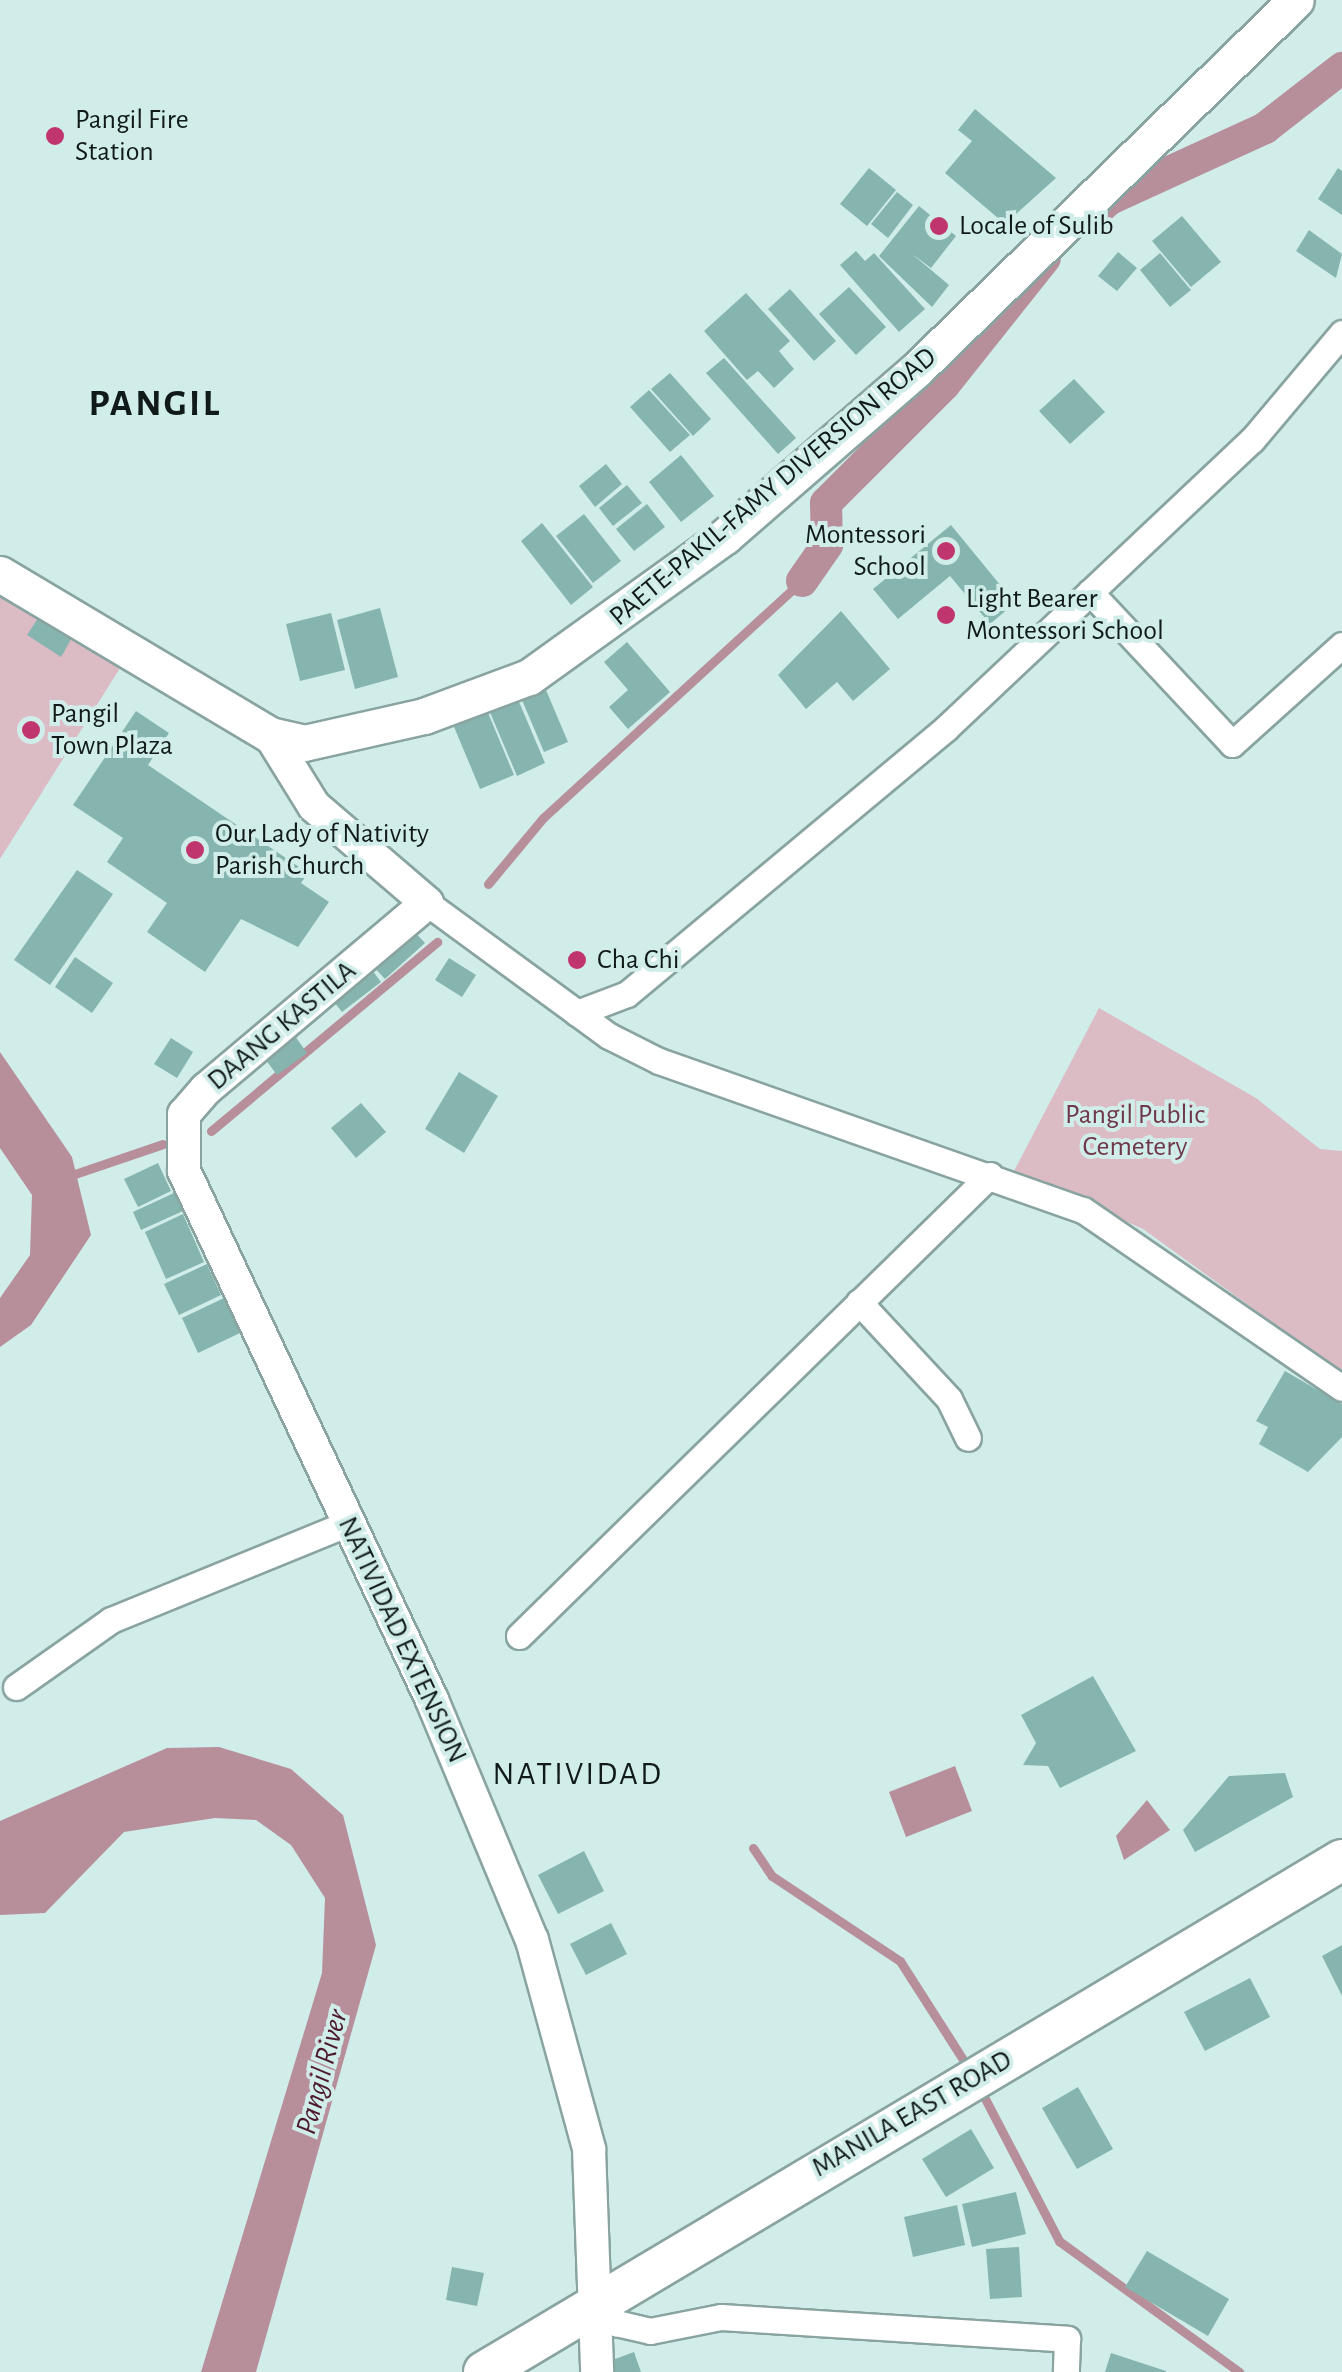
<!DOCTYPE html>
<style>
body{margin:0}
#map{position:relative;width:1342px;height:2372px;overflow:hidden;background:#d1ede9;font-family:"Alegreya Sans",sans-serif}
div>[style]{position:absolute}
.green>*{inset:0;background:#dbbbc4}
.water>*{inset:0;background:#b78f9a}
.stream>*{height:9px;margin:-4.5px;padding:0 4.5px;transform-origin:4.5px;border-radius:4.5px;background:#b78f9a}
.canal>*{height:32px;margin:-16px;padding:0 16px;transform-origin:16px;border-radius:16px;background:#b78f9a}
.building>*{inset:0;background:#86b5af}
.roads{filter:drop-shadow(2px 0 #89a4a0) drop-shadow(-2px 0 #89a4a0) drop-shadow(0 2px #89a4a0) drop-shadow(0 -2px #89a4a0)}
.minor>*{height:25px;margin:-12.5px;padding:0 12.5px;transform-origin:12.5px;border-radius:12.5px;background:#fff}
.tertiary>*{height:32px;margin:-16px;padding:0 16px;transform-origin:16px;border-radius:16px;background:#fff}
.secondary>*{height:35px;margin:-17.5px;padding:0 17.5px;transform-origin:17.5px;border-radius:17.5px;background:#fff}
.primary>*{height:40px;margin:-20px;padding:0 20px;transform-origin:20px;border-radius:20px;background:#fff}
.dots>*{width:28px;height:28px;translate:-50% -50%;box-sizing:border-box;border:5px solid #d1ede9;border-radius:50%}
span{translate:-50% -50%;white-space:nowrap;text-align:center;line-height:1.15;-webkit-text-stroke:8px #d1ede9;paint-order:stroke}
.poi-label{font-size:28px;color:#101a19}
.left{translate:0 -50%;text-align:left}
.right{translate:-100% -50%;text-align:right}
.street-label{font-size:28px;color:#101a19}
.park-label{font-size:28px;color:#6f384a}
.water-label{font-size:30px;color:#4d192c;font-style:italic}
.quarter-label{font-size:32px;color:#101a19;letter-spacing:2.5px}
.district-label{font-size:38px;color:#101a19;font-weight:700;letter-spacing:2.5px}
</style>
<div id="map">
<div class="green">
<div style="clip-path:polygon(0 591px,122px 665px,0 859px)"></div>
<div style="clip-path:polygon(1099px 1008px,1256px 1098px,1320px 1149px,1342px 1151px,1342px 1373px,1143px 1229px,1014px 1171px)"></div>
</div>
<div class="water">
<div style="clip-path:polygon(0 1052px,72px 1157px,91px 1235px,31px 1325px,0 1347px,0 1298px,30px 1255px,32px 1195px,0 1148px)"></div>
<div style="clip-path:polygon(219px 1747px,291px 1769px,343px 1815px,376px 1945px,256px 2372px,201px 2372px,322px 1973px,325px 1898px,291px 1845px,256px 1820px,215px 1818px,124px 1832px,45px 1913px,0 1915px,0 1821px,167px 1748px)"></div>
<div style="clip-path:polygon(955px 1766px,972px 1811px,906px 1837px,889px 1792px)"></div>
<div style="clip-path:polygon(1147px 1800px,1170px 1830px,1124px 1860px,1116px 1836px)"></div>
</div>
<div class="stream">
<div style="left:488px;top:884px;width:86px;rotate:-50.2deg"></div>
<div style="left:543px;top:818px;width:351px;rotate:-42.5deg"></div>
<div style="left:211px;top:1131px;width:295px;rotate:-39.9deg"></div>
<div style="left:66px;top:1177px;width:102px;rotate:-18.8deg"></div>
<div style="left:753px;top:1848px;width:34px;rotate:56deg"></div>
<div style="left:772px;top:1876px;width:154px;rotate:33.6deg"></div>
<div style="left:900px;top:1961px;width:128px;rotate:57.4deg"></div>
<div style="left:979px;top:2087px;width:174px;rotate:62.5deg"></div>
<div style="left:1059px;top:2241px;width:223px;rotate:36deg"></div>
</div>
<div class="canal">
<div style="left:1085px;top:221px;width:31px;rotate:-42deg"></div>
<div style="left:1108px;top:200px;width:173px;rotate:-24.6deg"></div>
<div style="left:1265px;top:128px;width:98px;rotate:-37.9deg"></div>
<div style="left:802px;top:581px;width:44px;rotate:-55.2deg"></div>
<div style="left:827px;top:545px;width:42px;rotate:-91.4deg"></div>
<div style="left:826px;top:503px;width:167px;rotate:-45deg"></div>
<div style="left:944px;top:385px;width:162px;rotate:-51.5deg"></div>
</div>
<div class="building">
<div style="clip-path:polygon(975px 109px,1056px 178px,1005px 224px,945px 173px,972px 141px,958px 130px)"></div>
<div style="clip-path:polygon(869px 168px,896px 190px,867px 226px,840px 204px)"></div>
<div style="clip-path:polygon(1338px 168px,1342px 171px,1342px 215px,1318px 199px)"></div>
<div style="clip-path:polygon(897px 192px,913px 205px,888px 238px,871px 224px)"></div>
<div style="clip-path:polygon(919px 206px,956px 236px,931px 268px,912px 254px,949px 285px,932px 307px,879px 256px)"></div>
<div style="clip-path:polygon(1182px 216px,1221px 262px,1191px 287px,1152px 241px)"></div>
<div style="clip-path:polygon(1309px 230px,1342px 254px,1336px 278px,1296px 251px)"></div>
<div style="clip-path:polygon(856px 251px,865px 261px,874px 253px,925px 309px,899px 332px,840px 265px)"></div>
<div style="clip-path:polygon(1118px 252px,1137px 268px,1117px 291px,1098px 276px)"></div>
<div style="clip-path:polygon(1160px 253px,1191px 290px,1170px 307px,1140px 270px)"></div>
<div style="clip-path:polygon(849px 287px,886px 327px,856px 355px,819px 314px)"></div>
<div style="clip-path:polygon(790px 289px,836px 341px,814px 361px,768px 309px)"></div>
<div style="clip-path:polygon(746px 293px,790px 341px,779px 351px,794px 369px,774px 388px,758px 371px,747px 380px,704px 331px)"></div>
<div style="clip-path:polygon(724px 358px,796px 438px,778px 454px,706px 373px)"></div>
<div style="clip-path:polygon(670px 373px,711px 419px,693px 436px,651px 389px)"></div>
<div style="clip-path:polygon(1074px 379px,1105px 412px,1070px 444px,1039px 411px)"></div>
<div style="clip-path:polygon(649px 390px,690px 435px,670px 452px,630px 407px)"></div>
<div style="clip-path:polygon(681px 455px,714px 496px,681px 522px,649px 482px)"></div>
<div style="clip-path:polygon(606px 464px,622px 484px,595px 507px,579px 486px)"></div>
<div style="clip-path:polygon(627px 485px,642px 503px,613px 526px,599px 508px)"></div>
<div style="clip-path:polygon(647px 504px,665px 527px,634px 551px,616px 529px)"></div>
<div style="clip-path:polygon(584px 514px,621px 561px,593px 583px,556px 536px)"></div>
<div style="clip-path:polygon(542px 523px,593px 587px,571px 605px,521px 541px)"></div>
<div style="clip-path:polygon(951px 525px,1015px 603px,990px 624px,950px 576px,898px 619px,873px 589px)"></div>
<div style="clip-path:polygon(380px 608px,398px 677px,355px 689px,337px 620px)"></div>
<div style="clip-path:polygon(841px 611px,890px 669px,853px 701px,837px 682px,806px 709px,778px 675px)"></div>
<div style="clip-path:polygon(331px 613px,345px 670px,300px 681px,286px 624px)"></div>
<div style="clip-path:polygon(40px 615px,73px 636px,61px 657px,27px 635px)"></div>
<div style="clip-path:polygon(627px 642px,670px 692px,628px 729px,609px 707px,628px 690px,604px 662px)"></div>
<div style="clip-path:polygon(543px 683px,568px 742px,544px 752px,519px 693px)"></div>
<div style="clip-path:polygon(517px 697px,545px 763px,517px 776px,489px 710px)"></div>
<div style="clip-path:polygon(486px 708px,514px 775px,480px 789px,452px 722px)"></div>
<div style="clip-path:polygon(136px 711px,169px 733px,148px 765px,308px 873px,301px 883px,329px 902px,298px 947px,241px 919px,205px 972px,147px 932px,167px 903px,107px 862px,123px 838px,73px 805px)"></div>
<div style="clip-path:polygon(77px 870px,113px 894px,50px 985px,14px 960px)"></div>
<div style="clip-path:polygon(409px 926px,425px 943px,385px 979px,369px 962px)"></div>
<div style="clip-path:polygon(75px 957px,113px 983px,92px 1013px,55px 987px)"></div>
<div style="clip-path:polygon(449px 958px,476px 975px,462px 997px,435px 980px)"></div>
<div style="clip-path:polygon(366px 962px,381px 982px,342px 1012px,326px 992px)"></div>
<div style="clip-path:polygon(288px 1026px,307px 1053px,277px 1075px,257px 1048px)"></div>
<div style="clip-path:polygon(171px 1038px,193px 1052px,177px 1078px,154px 1064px)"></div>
<div style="clip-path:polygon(459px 1072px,498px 1096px,464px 1153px,425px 1129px)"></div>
<div style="clip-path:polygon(361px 1103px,386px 1132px,356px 1158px,331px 1128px)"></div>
<div style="clip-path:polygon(158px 1163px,171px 1191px,138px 1207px,124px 1179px)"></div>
<div style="clip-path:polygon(174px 1193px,183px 1211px,141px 1230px,133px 1212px)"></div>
<div style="clip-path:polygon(183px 1214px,204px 1262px,166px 1279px,145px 1232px)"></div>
<div style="clip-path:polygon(207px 1264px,221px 1295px,179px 1315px,164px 1284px)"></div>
<div style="clip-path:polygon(224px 1298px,240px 1333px,198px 1353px,182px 1318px)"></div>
<div style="clip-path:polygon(1285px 1371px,1342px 1404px,1342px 1437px,1308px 1472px,1259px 1444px,1268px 1427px,1256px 1421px)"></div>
<div style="clip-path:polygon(1093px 1676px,1136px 1751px,1060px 1788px,1048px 1766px,1023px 1765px,1036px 1743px,1021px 1715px)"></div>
<div style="clip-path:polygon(1285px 1773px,1293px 1797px,1195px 1852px,1183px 1830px,1229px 1776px)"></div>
<div style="clip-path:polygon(584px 1851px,604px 1891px,558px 1914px,538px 1875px)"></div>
<div style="clip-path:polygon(611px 1923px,627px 1954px,586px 1975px,570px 1944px)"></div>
<div style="clip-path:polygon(1342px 1945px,1342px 1996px,1322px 1956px)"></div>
<div style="clip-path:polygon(1250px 1978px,1270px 2017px,1205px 2051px,1184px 2012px)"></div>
<div style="clip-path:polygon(1078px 2087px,1113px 2149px,1077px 2169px,1042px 2108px)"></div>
<div style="clip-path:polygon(971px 2129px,994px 2168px,946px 2197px,922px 2159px)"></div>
<div style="clip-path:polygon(1016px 2192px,1026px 2234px,972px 2247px,962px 2204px)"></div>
<div style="clip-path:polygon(957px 2205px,965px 2245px,913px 2257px,904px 2217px)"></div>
<div style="clip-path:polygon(1019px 2247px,1022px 2297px,990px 2299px,986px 2249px)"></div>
<div style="clip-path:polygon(1147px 2251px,1229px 2299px,1208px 2336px,1125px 2287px)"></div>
<div style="clip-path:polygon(452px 2267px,484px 2273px,477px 2306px,446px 2300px)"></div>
<div style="clip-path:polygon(634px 2352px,641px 2372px,615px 2372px,615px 2359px)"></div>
<div style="clip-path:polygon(1111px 2353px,1166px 2371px,1166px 2372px,1105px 2372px)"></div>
</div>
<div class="roads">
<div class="minor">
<div style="left:1090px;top:592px;width:208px;rotate:46.9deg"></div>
<div style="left:1232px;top:744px;width:148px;rotate:-42deg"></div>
<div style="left:427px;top:903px;width:225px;rotate:36.2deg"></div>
<div style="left:609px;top:1036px;width:56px;rotate:26.6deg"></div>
<div style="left:659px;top:1061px;width:449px;rotate:19.4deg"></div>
<div style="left:1083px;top:1210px;width:314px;rotate:34.5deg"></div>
<div style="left:577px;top:1013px;width:53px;rotate:-20.8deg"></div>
<div style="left:627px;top:994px;width:415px;rotate:-39.8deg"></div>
<div style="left:946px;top:728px;width:420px;rotate:-43.3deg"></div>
<div style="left:1252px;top:440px;width:140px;rotate:-49.9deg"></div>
<div style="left:859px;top:1302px;width:132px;rotate:47.1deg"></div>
<div style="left:949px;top:1399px;width:43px;rotate:64deg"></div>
<div style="left:519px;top:1636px;width:659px;rotate:-44.39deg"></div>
<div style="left:16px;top:1687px;width:116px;rotate:-35.2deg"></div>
<div style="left:111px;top:1620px;width:257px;rotate:-22.2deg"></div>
<div style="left:601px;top:2301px;width:27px;rotate:56deg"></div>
<div style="left:616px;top:2323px;width:35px;rotate:13deg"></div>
<div style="left:650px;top:2331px;width:72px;rotate:-11.2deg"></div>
<div style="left:721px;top:2317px;width:347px;rotate:3.6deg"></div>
<div style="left:1067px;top:2339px;width:33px;rotate:92deg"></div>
</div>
<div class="tertiary">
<div style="left:270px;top:735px;width:84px;rotate:58.2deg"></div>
<div style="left:314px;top:806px;width:149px;rotate:40.6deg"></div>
<div style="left:427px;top:903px;width:289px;rotate:139.9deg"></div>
<div style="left:206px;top:1089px;width:33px;rotate:131deg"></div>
<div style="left:184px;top:1114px;width:57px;rotate:90deg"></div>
<div style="left:184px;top:1171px;width:584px;rotate:64.88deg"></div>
<div style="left:432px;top:1700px;width:260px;rotate:67.4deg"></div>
<div style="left:532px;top:1940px;width:217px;rotate:74.7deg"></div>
<div style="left:589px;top:2149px;width:223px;rotate:87.9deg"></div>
</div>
<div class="secondary">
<div style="left:0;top:574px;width:314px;rotate:30.8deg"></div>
<div style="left:270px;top:735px;width:35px;rotate:13deg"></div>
<div style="left:304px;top:743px;width:123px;rotate:-12.7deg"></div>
<div style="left:424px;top:716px;width:112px;rotate:-20.4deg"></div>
<div style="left:529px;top:677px;width:241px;rotate:-35.7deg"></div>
<div style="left:725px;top:536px;width:253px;rotate:-41deg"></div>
<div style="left:916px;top:370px;width:530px;rotate:-44.24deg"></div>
</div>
<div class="primary">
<div style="left:484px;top:2372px;width:999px;rotate:-30.83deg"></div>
</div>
</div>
<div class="dots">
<div style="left:55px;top:136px;background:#c0356d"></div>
<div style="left:939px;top:226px;background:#c0356d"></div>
<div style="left:946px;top:551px;background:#c0356d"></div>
<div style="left:946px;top:615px;background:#c0356d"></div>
<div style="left:31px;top:730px;background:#c0356d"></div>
<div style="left:195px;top:850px;background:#c0356d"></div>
<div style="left:577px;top:960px;background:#c0356d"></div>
</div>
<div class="poi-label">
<span class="left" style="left:75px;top:136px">Pangil Fire<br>Station</span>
<span class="left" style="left:959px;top:226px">Locale of Sulib</span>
<span class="right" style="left:926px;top:551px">Montessori<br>School</span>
<span class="left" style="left:966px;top:615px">Light Bearer<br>Montessori School</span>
<span class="left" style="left:51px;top:730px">Pangil<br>Town Plaza</span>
<span class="left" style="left:215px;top:850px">Our Lady of Nativity<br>Parish Church</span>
<span class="left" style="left:597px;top:960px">Cha Chi</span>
</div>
<div class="street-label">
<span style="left:773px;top:487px;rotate:-40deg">PAETE-PAKIL-FAMY DIVERSION ROAD</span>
<span style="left:282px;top:1026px;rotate:-40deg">DAANG KASTILA</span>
<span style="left:402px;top:1640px;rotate:65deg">NATIVIDAD EXTENSION</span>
<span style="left:912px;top:2114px;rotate:-30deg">MANILA EAST ROAD</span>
</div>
<div class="park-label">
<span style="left:1135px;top:1131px">Pangil Public<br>Cemetery</span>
</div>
<div class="water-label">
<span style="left:322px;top:2072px;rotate:-75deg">Pangil River</span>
</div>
<div class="quarter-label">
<span style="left:578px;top:1774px">NATIVIDAD</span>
</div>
<div class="district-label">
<span style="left:155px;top:405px">PANGIL</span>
</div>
</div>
